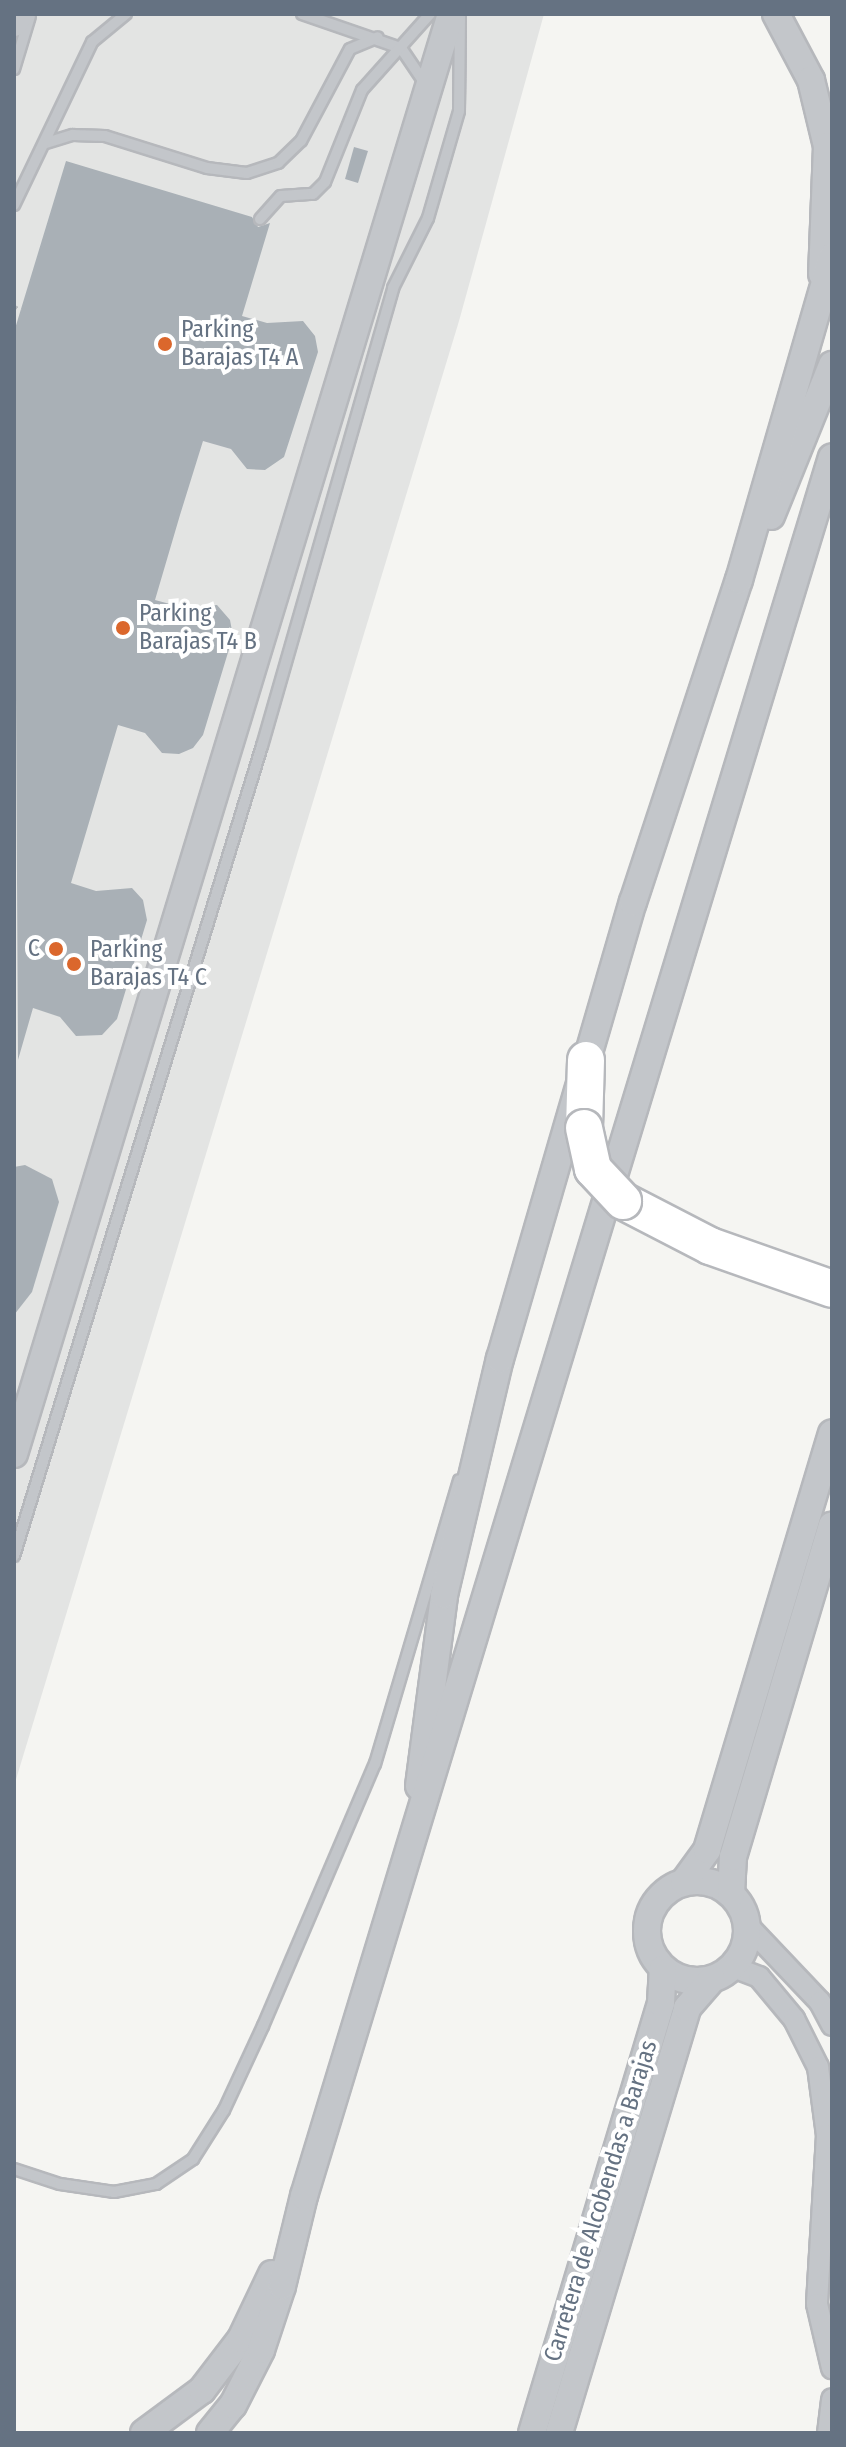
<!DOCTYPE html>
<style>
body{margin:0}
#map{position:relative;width:846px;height:2447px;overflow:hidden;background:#f5f5f2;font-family:"Fira Sans Condensed",sans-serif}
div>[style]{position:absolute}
.built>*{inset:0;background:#e3e4e3}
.building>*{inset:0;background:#a9b0b6}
.path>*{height:3px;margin-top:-1.5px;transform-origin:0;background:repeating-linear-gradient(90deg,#bbbdbf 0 4px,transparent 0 8px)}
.roads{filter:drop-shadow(2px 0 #b6b8bc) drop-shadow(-2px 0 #b6b8bc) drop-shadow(0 2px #b6b8bc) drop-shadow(0 -2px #b6b8bc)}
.service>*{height:10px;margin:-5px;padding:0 5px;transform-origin:5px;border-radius:5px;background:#c3c6ca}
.minor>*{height:20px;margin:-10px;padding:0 10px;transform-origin:10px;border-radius:10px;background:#c3c6ca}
.tertiary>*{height:26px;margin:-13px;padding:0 13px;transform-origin:13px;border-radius:13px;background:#c3c6ca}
.tertiary>.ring{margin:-13px;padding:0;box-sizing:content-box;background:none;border:26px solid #c3c6ca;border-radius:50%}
.motorway>*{height:36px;margin:-18px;padding:0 18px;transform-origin:18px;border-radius:18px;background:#fff}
.bridges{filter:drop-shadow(2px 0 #b6b8bc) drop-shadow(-2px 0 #b6b8bc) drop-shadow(0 2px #b6b8bc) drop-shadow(0 -2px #b6b8bc)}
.motorway-bridge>*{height:36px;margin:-18px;padding:0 18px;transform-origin:18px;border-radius:18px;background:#fff}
.dots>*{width:22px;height:22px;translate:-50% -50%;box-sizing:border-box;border:4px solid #fff;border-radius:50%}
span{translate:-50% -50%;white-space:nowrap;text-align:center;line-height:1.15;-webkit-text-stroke:8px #fff;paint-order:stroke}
.poi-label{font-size:24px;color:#657282}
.left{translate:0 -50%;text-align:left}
.right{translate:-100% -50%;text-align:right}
.street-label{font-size:24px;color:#657282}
.frame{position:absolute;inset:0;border:16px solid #657282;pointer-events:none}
</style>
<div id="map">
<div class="built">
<div style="clip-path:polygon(14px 14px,544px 14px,459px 321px,14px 1786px)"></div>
</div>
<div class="building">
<div style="clip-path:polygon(354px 147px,368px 151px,358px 183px,345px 179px)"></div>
<div style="clip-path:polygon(66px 161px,252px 217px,258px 227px,270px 223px,242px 316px,267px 323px,303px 321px,315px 336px,318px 352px,284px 457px,265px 470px,247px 469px,231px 449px,203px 441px,180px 515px,155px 600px,181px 607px,217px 605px,230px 620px,233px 636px,203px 735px,193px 748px,179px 754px,162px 753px,145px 733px,118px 725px,71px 883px,96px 891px,132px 888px,143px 900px,147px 920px,117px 1019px,102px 1035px,76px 1036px,60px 1017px,33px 1008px,18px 1060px,14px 332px)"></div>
<div style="clip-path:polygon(25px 1165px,52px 1179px,59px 1202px,32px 1292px,14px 1315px,14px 1167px)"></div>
</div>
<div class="path">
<div style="left:14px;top:306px;width:8px;rotate:23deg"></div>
</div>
<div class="roads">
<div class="service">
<div style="left:302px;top:14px;width:105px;rotate:19deg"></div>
<div style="left:401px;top:48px;width:45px;rotate:56deg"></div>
<div style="left:14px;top:69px;width:55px;rotate:-73.2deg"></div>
<div style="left:46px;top:143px;width:28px;rotate:-17deg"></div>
<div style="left:73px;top:135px;width:32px;rotate:2deg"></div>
<div style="left:105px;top:136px;width:107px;rotate:17.4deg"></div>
<div style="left:207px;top:168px;width:40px;rotate:7.1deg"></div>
<div style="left:247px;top:173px;width:33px;rotate:-18deg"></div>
<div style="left:278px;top:163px;width:32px;rotate:-44deg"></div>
<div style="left:301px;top:141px;width:104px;rotate:-62deg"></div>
<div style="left:350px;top:49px;width:30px;rotate:-23deg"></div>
<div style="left:14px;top:205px;width:181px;rotate:-64.4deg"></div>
<div style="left:92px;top:42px;width:44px;rotate:-39.5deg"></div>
<div style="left:260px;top:219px;width:31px;rotate:-48deg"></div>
<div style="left:281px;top:196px;width:32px;rotate:-4deg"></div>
<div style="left:313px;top:194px;width:17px;rotate:-45deg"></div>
<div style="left:325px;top:182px;width:99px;rotate:-68.1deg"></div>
<div style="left:362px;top:90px;width:102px;rotate:-48.2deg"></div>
<div style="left:14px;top:1556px;width:847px;rotate:-72.98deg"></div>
<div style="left:262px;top:746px;width:476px;rotate:-74deg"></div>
<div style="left:393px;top:288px;width:78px;rotate:-63.4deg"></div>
<div style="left:428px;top:218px;width:111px;rotate:-73.8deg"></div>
<div style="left:459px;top:111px;width:95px;rotate:-89.4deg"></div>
<div style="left:14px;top:2169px;width:48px;rotate:18.1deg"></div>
<div style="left:60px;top:2184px;width:55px;rotate:8.4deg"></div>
<div style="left:114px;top:2192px;width:43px;rotate:-10.8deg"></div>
<div style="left:156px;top:2184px;width:45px;rotate:-34deg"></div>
<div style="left:193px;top:2159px;width:58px;rotate:-57.7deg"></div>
<div style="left:224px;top:2110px;width:93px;rotate:-65.1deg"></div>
<div style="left:263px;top:2026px;width:285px;rotate:-66.9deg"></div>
<div style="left:375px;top:1764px;width:296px;rotate:-73.5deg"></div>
</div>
<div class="minor">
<div style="left:747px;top:1925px;width:106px;rotate:46.5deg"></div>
<div style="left:820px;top:2002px;width:26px;rotate:62deg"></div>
<div style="left:733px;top:1967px;width:28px;rotate:21deg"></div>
<div style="left:759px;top:1977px;width:55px;rotate:50.2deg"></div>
<div style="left:794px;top:2019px;width:54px;rotate:63.4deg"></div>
<div style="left:818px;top:2067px;width:69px;rotate:82.5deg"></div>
<div style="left:827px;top:2135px;width:169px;rotate:93.4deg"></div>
<div style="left:817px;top:2304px;width:66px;rotate:76.8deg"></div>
<div style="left:828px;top:2433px;width:34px;rotate:-83deg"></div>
</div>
<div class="tertiary">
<div style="left:776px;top:14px;width:75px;rotate:62.1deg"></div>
<div style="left:811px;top:80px;width:68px;rotate:76.4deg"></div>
<div style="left:827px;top:146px;width:128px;rotate:92.2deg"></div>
<div style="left:14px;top:23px;width:11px;rotate:-56deg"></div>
<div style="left:771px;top:516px;width:163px;rotate:-68deg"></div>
<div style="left:14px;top:1454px;width:1505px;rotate:-73.12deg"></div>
<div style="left:419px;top:1786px;width:193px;rotate:-82.5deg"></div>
<div style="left:444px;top:1595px;width:243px;rotate:-76.7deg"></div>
<div style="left:500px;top:1359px;width:476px;rotate:-73.8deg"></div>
<div style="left:633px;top:902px;width:339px;rotate:-71.8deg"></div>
<div style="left:739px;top:580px;width:336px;rotate:-73.9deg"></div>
<div class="ring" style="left:647px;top:1881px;width:74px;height:74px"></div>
<div style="left:684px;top:1882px;width:39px;rotate:-54deg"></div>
<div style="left:707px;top:1850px;width:435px;rotate:-73.3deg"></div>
<div style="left:731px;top:1894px;width:37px;rotate:-87deg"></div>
<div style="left:733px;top:1857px;width:346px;rotate:-73.4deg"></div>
<div style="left:144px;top:2433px;width:72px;rotate:-36.6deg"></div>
<div style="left:202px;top:2390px;width:64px;rotate:-52.6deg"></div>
<div style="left:241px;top:2339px;width:72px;rotate:-64.5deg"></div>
<div style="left:210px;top:2433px;width:36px;rotate:-51deg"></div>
<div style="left:233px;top:2405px;width:62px;rotate:-63deg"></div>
<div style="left:261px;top:2350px;width:67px;rotate:-71.8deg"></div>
<div style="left:282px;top:2286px;width:93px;rotate:-76.3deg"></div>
<div style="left:304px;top:2196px;width:1817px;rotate:-73.11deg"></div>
<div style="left:532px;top:2433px;width:449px;rotate:-73.3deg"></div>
<div style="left:661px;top:2003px;width:34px;rotate:-87deg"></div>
<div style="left:559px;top:2433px;width:444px;rotate:-73.2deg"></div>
<div style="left:687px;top:2008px;width:38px;rotate:-49deg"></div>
</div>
<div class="motorway">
<div style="left:584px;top:1128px;width:68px;rotate:-88.3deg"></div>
<div style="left:623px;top:1201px;width:98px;rotate:27.3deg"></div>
<div style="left:710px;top:1246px;width:129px;rotate:19.4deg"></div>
</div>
</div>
<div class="bridges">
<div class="motorway-bridge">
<div style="left:584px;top:1128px;width:42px;rotate:77.6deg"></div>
<div style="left:593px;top:1169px;width:44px;rotate:46.8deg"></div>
</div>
</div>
<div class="dots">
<div style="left:165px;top:344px;background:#db672c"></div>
<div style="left:123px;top:628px;background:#db672c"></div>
<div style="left:56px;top:949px;background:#db672c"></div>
<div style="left:74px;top:964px;background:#db672c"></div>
</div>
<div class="poi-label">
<span class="left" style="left:181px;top:344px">Parking<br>Barajas T4 A</span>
<span class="left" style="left:139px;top:628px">Parking<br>Barajas T4 B</span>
<span class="right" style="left:40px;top:949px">C</span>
<span class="left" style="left:90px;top:964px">Parking<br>Barajas T4 C</span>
</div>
<div class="street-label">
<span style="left:601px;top:2201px;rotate:-73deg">Carretera de Alcobendas a Barajas</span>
</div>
<div class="frame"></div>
</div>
